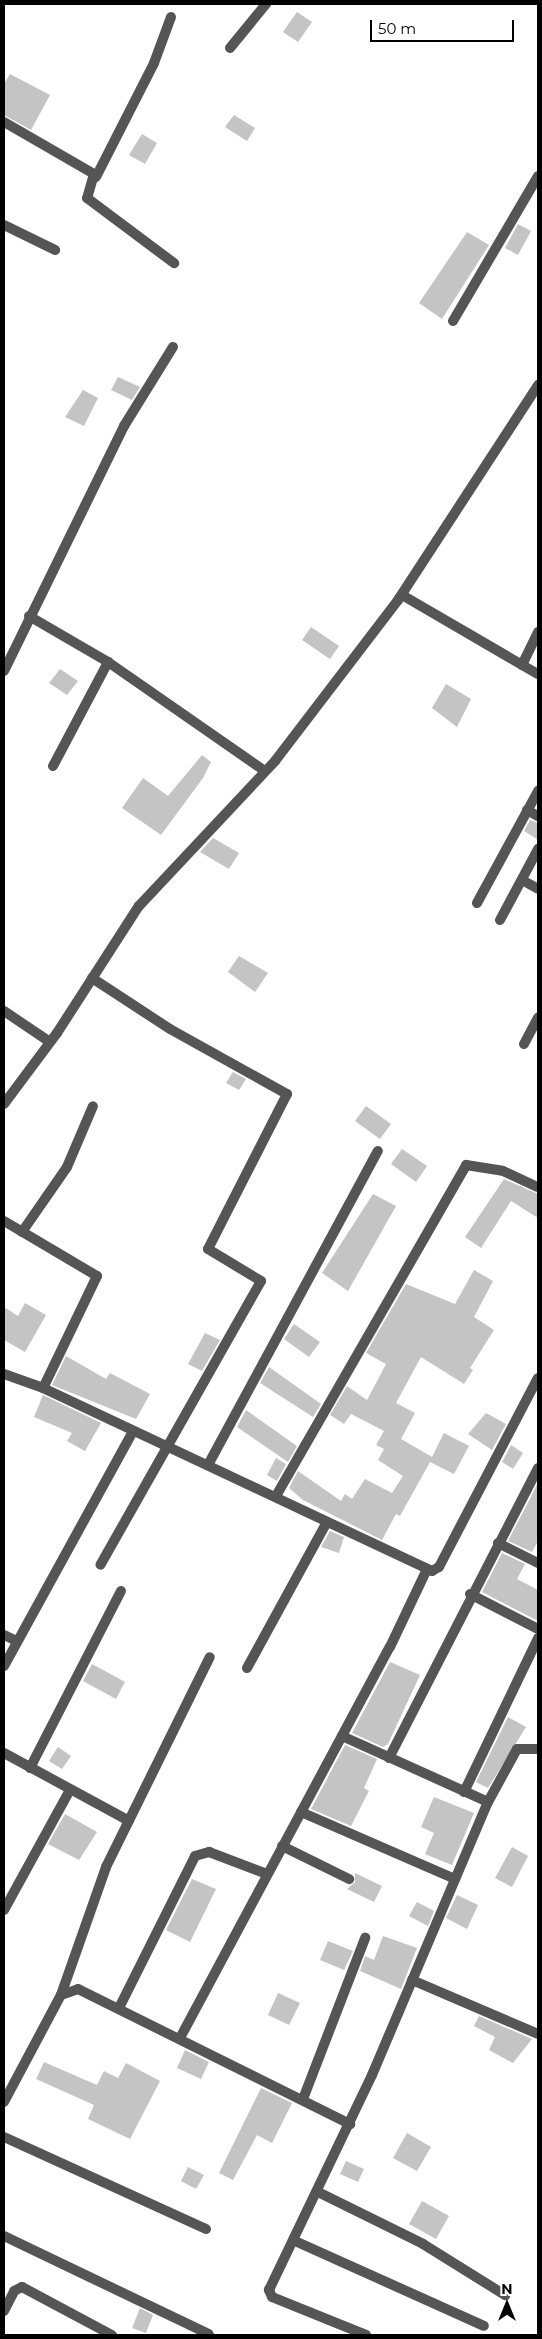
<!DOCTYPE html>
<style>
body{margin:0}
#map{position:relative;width:542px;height:2339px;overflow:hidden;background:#fff;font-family:Montserrat,sans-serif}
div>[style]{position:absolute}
.building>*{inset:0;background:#c4c4c4}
.street>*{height:10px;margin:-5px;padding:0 5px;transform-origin:5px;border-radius:5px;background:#555}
span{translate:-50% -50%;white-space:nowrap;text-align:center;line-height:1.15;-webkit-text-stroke:4px #fff;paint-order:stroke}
.frame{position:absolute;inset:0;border:5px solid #000;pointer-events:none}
.north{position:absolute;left:482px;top:2279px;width:50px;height:50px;-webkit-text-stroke:4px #fff;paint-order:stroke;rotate:0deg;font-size:14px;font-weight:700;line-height:20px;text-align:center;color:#000}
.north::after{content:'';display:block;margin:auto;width:18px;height:22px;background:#000;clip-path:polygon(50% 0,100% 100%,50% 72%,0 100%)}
.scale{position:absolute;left:370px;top:20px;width:144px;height:22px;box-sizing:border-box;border:2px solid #000;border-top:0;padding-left:6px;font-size:15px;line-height:18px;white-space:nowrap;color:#000;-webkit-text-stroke:4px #fff;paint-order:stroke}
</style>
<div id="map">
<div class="building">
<div style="clip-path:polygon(297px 12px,312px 22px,298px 42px,283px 32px)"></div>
<div style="clip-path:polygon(10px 74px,50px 95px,31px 130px,4px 115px,4px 84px)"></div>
<div style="clip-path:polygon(234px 115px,255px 128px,247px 141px,225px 127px)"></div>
<div style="clip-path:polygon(142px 134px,157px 143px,145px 164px,129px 155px)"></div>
<div style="clip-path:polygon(518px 224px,531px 231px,518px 255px,505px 248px)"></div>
<div style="clip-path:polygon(467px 232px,489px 245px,442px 319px,419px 303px)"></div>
<div style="clip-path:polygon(118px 377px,140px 387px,132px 400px,111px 390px)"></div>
<div style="clip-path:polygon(83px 390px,98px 398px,84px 426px,65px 417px)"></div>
<div style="clip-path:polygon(311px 627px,339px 646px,330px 659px,302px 640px)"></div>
<div style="clip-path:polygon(60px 669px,78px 681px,67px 695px,49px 683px)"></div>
<div style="clip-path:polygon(446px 684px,471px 699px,457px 727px,432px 708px)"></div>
<div style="clip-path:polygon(202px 755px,211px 762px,203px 778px,161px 835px,122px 808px,143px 778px,168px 796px)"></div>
<div style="clip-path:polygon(530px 820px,538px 823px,538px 840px,524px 831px)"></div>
<div style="clip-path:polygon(213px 838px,239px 853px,229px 869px,200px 852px)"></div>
<div style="clip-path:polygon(239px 956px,268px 973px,255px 992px,228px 972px)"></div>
<div style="clip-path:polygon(233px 1072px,246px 1079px,239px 1090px,226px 1083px)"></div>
<div style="clip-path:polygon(366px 1106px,391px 1124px,380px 1139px,355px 1121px)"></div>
<div style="clip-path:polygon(402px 1149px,427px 1166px,416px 1182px,391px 1164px)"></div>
<div style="clip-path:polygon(504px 1179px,538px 1194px,538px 1218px,511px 1201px,481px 1248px,465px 1237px)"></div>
<div style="clip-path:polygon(373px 1194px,396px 1206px,348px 1291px,322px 1273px)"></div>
<div style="clip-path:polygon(474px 1270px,493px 1281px,474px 1317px,494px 1330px,470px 1368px,473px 1370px,464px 1384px,421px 1357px,396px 1403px,415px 1413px,401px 1439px,432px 1457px,444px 1433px,469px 1446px,454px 1474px,430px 1462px,400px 1516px,396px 1514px,382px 1540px,303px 1500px,289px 1488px,298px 1471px,341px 1501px,345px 1494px,352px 1499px,365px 1479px,392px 1493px,403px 1476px,378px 1460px,384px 1449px,376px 1445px,384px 1431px,351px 1414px,344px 1424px,330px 1415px,347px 1386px,367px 1400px,386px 1364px,366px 1353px,406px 1284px,455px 1304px)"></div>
<div style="clip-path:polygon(25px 1303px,46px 1315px,25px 1352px,4px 1340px,4px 1307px,18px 1316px)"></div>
<div style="clip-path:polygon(294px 1324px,320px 1342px,309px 1357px,284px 1339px)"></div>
<div style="clip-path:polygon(205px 1333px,220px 1340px,202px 1371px,188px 1364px)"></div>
<div style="clip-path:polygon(66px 1356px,106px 1379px,110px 1373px,150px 1394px,136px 1419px,52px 1385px)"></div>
<div style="clip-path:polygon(269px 1367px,321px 1404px,313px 1417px,260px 1383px)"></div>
<div style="clip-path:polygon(43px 1395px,101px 1423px,85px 1451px,67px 1441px,72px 1433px,34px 1417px)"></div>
<div style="clip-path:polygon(246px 1410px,297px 1446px,288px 1462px,237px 1427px)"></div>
<div style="clip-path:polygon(486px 1413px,506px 1424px,492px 1450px,468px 1434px)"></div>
<div style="clip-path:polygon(511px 1445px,523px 1453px,513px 1469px,502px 1462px)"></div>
<div style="clip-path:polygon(276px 1458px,286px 1464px,277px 1481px,267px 1475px)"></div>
<div style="clip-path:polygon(538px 1483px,538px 1541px,532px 1552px,508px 1541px)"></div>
<div style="clip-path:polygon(330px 1531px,344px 1537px,339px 1553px,321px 1547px)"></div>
<div style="clip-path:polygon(502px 1553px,525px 1564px,517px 1579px,538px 1590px,538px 1621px,482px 1592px)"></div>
<div style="clip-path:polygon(390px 1662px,420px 1675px,388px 1744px,383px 1747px,352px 1733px)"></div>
<div style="clip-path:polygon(92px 1664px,125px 1682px,116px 1699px,83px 1681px)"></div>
<div style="clip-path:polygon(508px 1717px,526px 1727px,488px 1788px,476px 1782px)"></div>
<div style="clip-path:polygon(345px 1745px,377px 1759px,364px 1788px,369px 1791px,351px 1826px,311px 1809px)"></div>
<div style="clip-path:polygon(58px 1747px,71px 1756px,62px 1769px,49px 1761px)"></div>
<div style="clip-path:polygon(434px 1797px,474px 1813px,452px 1865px,425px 1854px,434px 1833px,421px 1827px)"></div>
<div style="clip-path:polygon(65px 1814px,97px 1832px,79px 1860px,48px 1844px)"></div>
<div style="clip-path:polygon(512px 1847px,528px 1856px,512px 1887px,495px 1878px)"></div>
<div style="clip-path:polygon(355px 1873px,382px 1886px,374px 1902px,347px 1889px,355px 1882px)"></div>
<div style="clip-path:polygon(192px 1879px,216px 1889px,190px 1942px,166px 1930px)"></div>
<div style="clip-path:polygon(457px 1895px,478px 1905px,467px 1929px,446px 1918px)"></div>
<div style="clip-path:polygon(417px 1902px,434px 1911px,428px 1926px,409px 1916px)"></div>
<div style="clip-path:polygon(383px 1936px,417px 1948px,401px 1989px,360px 1971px,365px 1956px,374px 1960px)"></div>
<div style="clip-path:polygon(328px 1941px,353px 1951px,344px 1970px,320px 1960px)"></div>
<div style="clip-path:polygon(278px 1993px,300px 2003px,289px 2025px,268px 2015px)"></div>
<div style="clip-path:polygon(479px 2016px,532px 2039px,513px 2063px,489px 2050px,495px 2037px,474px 2026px)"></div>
<div style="clip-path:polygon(185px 2050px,209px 2062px,201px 2079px,177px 2068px)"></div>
<div style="clip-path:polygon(44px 2062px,97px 2085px,104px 2071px,118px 2078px,126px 2063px,160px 2081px,130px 2139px,88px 2119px,94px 2105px,36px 2079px)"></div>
<div style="clip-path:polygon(261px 2088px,292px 2103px,272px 2143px,257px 2135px,233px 2180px,219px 2173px)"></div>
<div style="clip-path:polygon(407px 2133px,431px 2147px,417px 2171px,393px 2158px)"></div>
<div style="clip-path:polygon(346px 2161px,364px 2169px,358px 2182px,340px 2174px)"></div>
<div style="clip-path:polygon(188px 2167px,204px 2175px,196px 2189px,181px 2181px)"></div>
<div style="clip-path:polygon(422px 2201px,449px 2216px,436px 2239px,409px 2224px)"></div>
<div style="clip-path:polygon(140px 2308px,153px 2315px,146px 2333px,132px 2328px)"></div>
</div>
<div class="street">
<div style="left:230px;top:48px;width:57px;rotate:-50.7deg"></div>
<div style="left:4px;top:122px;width:104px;rotate:30deg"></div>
<div style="left:94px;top:174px;width:25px;rotate:106deg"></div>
<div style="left:87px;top:198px;width:109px;rotate:36.8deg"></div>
<div style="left:96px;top:177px;width:128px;rotate:-63deg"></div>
<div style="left:154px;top:63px;width:49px;rotate:-69.7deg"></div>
<div style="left:4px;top:225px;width:57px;rotate:26.1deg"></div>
<div style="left:453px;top:321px;width:168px;rotate:-59.6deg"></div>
<div style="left:402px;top:595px;width:157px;rotate:30.2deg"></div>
<div style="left:29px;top:616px;width:91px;rotate:30.2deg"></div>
<div style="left:108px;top:662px;width:191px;rotate:34.8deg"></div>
<div style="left:522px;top:665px;width:37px;rotate:-64deg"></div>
<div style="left:4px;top:671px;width:273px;rotate:-63.9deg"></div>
<div style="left:124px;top:426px;width:93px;rotate:-58.2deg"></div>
<div style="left:53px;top:766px;width:118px;rotate:-62.1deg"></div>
<div style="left:527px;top:810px;width:13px;rotate:29deg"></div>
<div style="left:522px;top:880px;width:18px;rotate:29deg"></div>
<div style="left:477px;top:903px;width:128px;rotate:-61.4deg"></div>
<div style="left:500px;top:920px;width:81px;rotate:-61.8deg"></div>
<div style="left:92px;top:978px;width:93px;rotate:33.2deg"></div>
<div style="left:170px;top:1029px;width:134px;rotate:29.1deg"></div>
<div style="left:287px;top:1094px;width:174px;rotate:117deg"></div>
<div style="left:208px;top:1249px;width:62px;rotate:31.1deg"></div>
<div style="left:261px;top:1281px;width:326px;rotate:119.5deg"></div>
<div style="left:4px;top:1011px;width:55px;rotate:34deg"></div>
<div style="left:524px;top:1044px;width:30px;rotate:-62deg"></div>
<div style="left:4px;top:1104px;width:89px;rotate:-53.3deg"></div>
<div style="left:57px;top:1033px;width:151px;rotate:-57.2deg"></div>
<div style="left:139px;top:906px;width:199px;rotate:-46.8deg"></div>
<div style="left:275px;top:761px;width:203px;rotate:-52.6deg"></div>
<div style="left:398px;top:600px;width:257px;rotate:-56.9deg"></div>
<div style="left:4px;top:1221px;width:108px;rotate:30.6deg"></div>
<div style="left:97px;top:1276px;width:124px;rotate:115.7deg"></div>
<div style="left:22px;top:1232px;width:79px;rotate:-55.3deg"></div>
<div style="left:67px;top:1167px;width:66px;rotate:-66.9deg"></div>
<div style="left:4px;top:1374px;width:41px;rotate:19.7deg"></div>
<div style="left:43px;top:1388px;width:430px;rotate:25.2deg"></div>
<div style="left:432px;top:1571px;width:8px;rotate:-30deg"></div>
<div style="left:439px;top:1567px;width:213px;rotate:-62.4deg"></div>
<div style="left:208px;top:1465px;width:357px;rotate:-61.6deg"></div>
<div style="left:276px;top:1496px;width:382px;rotate:-60.1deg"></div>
<div style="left:466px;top:1165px;width:37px;rotate:9deg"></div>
<div style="left:503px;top:1171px;width:38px;rotate:25deg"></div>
<div style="left:498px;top:1543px;width:45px;rotate:26.6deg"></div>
<div style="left:470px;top:1594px;width:76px;rotate:27.2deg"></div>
<div style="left:4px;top:1635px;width:14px;rotate:25deg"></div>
<div style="left:4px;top:1666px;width:266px;rotate:-61.2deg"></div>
<div style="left:247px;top:1668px;width:164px;rotate:-61.3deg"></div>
<div style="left:342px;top:1736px;width:160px;rotate:24.3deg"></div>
<div style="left:4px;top:1753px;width:142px;rotate:28.5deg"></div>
<div style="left:389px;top:1758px;width:326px;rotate:-62.8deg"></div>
<div style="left:30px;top:1768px;width:199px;rotate:-62.8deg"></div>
<div style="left:464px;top:1792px;width:171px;rotate:-64.3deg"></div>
<div style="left:301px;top:1812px;width:168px;rotate:23.5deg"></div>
<div style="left:282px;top:1846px;width:75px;rotate:26.2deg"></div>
<div style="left:4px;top:1910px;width:137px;rotate:-61.2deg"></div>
<div style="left:412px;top:1980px;width:137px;rotate:23.2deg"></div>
<div style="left:61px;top:1995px;width:136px;rotate:-70.6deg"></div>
<div style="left:106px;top:1867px;width:234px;rotate:-63.7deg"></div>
<div style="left:119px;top:2008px;width:170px;rotate:-63.4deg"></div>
<div style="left:195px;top:1856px;width:15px;rotate:-16deg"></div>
<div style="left:209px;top:1852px;width:62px;rotate:20.8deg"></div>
<div style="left:180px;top:2038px;width:444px;rotate:-61.8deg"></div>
<div style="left:390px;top:1647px;width:86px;rotate:-64.6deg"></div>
<div style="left:303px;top:2099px;width:173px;rotate:-68.9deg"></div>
<div style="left:4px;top:2102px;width:121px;rotate:-62deg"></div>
<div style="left:61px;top:1995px;width:18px;rotate:-19deg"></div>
<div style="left:78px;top:1989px;width:304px;rotate:26.4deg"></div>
<div style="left:4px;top:2137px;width:222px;rotate:24.5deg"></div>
<div style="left:318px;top:2192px;width:117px;rotate:26.3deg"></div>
<div style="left:423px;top:2244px;width:97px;rotate:31.9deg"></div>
<div style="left:4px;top:2236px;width:227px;rotate:25.6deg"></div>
<div style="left:295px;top:2241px;width:207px;rotate:24.2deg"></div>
<div style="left:4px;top:2311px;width:22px;rotate:-63deg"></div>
<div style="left:14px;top:2291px;width:9px;rotate:-27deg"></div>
<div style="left:22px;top:2287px;width:102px;rotate:28.1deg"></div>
<div style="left:366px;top:2335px;width:101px;rotate:-158deg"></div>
<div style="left:272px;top:2297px;width:8px;rotate:-113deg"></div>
<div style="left:269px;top:2290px;width:238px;rotate:-64.4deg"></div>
<div style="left:372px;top:2075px;width:297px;rotate:-67deg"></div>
<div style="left:488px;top:1802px;width:60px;rotate:-61.3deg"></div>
<div style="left:517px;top:1749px;width:21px"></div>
</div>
<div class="frame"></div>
<div class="north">N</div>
<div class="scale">50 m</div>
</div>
